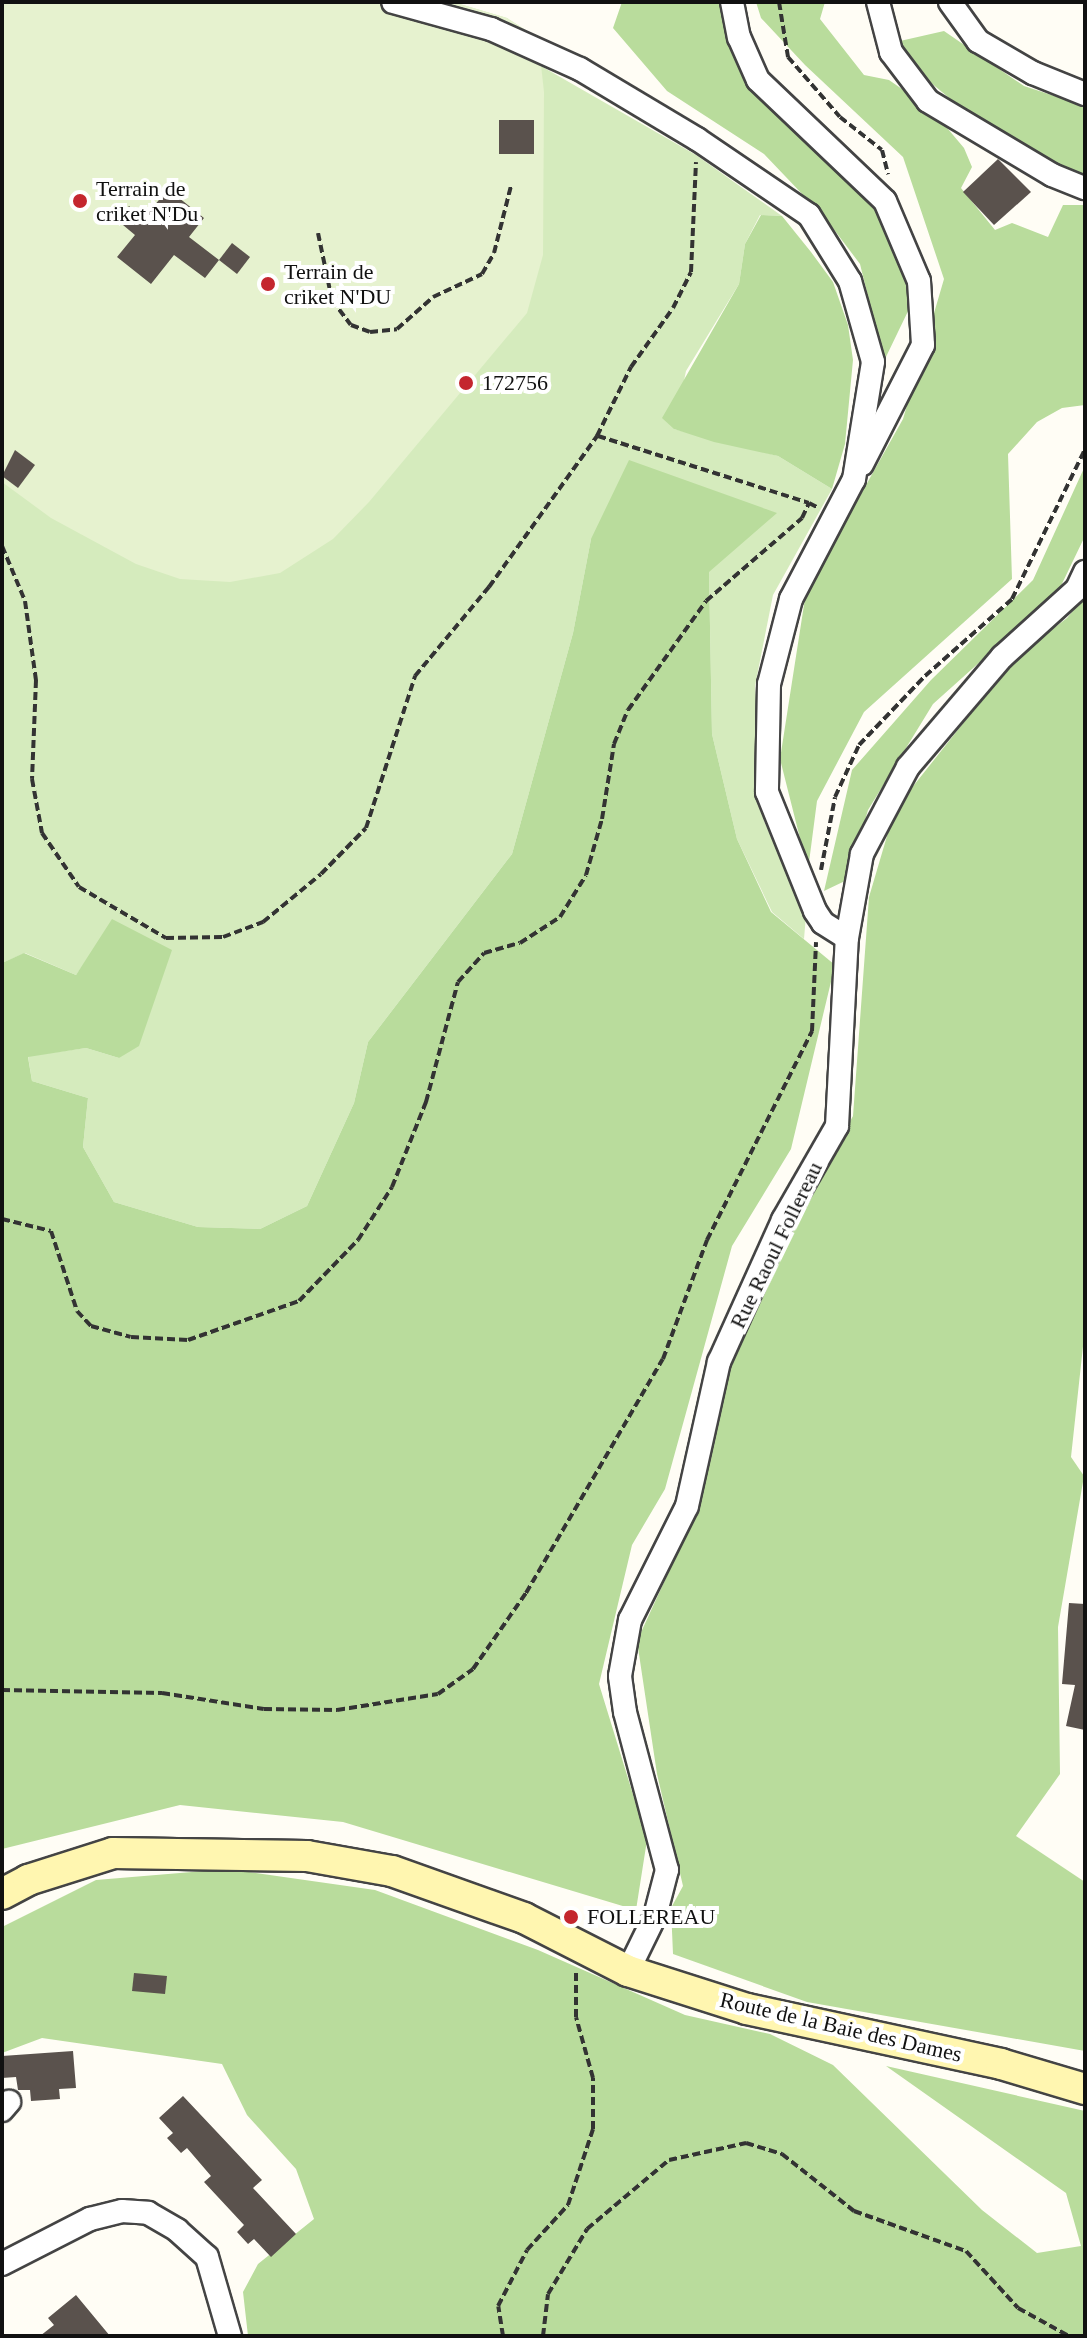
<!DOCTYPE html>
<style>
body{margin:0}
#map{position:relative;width:1087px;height:2338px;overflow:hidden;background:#fffdf5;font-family:Georgia,serif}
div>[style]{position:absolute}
.green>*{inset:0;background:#d5ebbd}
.forest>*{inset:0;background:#b9dc9c}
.pitch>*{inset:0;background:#e6f2cf}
.building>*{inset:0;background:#5a524d}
.path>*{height:4px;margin-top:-2px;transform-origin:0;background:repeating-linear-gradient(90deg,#333 0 8px,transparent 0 12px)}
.roads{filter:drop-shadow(2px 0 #444) drop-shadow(-2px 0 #444) drop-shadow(0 2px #444) drop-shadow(0 -2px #444)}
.street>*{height:22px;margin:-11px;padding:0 11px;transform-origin:11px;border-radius:11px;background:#fff}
.secondary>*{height:30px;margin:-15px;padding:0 15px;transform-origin:15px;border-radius:15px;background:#fff6b0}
.dots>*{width:22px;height:22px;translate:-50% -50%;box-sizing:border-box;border:4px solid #fff;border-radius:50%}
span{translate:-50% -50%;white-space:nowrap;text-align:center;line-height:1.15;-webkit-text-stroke:8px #fff;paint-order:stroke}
.poi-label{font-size:22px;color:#111}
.left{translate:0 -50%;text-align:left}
.street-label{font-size:22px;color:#111}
.frame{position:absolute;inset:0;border:4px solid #111;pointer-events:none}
</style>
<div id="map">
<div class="green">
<div style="clip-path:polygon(2px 2px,453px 2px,507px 18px,538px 38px,541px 66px,696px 155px,782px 216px,760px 215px,745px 244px,739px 284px,686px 371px,674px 429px,778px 456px,832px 489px,773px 595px,755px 686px,764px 821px,806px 915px,804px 939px,772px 912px,737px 839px,712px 734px,709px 572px,591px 539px,573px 633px,512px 854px,368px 1042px,354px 1103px,307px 1206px,260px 1229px,198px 1227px,114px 1202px,83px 1147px,88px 1098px,32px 1081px,28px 1056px,86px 1048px,119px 1058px,171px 950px,93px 951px,76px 975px,25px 953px,2px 963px)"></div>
</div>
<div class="forest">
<div style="clip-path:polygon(622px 2px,722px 2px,725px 33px,749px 81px,890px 217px,911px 305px,884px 361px,860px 264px,826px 219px,764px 154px,667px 91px,613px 28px)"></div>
<div style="clip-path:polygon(756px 2px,825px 2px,820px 19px,864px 75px,889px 80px,932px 110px,964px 148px,972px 167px,961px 188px,995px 230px,1012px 223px,1048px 237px,1063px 205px,1085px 205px,1085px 405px,1062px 408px,1037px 422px,1008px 454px,1012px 579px,864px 712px,817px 801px,808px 870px,780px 759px,806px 592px,903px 419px,944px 279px,903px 157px,805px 65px,761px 18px)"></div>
<div style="clip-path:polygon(944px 31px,1024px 86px,1085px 106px,1085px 178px,966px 112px,918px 72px,900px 41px)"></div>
<div style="clip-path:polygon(761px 215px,782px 216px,811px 252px,833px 282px,848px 325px,853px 360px,845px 444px,832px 489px,778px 456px,714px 442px,674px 429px,662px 418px,739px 284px,745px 244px)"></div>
<div style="clip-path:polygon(629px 460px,777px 513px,709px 572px,712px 734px,737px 839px,771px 912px,835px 965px,791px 1149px,732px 1246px,665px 1489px,632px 1545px,599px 1684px,647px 1840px,636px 1910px,343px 1822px,180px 1805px,2px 1849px,2px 963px,24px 953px,76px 975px,112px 919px,172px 950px,139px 1046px,119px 1058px,86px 1048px,28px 1057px,32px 1081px,88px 1098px,83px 1147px,114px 1202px,198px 1227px,260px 1229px,307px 1206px,354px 1103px,368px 1042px,512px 854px,573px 633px,591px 539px)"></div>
<div style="clip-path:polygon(1085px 466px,1085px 536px,1058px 592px,933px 704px,868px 810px,847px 880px,824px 891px,852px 770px,931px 680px,1033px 580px)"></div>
<div style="clip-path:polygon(1085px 596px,1085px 1328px,1071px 1457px,1084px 1476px,1058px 1627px,1060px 1774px,1016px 1836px,1085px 1882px,1085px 2051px,807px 2002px,673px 1954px,671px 1908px,683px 1886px,657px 1774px,637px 1641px,700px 1504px,731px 1334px,853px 1116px,869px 897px,895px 809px,1015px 658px,1067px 618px)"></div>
<div style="clip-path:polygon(228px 1869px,375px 1890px,538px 1950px,685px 2015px,770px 2034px,833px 2065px,982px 2210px,1037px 2253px,1081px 2246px,1066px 2193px,886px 2066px,1085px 2111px,1085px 2336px,248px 2336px,243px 2292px,258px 2264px,314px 2219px,296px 2169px,247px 2115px,222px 2064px,42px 2038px,2px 2053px,2px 1927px,96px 1880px)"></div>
</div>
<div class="pitch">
<div style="clip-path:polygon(2px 2px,453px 2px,507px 18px,538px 38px,544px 92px,543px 255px,527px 313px,369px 502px,333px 539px,280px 573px,230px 582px,180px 579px,136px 564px,51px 518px,2px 482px)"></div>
</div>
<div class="building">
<div style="clip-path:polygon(499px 120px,534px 120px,534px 154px,499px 154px)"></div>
<div style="clip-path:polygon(998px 159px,1031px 192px,994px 225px,963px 192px)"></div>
<div style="clip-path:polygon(168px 189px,204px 218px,189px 237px,219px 260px,205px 278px,174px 255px,151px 284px,117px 257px,135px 235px,117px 220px,129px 206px,144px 218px)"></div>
<div style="clip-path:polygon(232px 243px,250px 257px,237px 274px,219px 260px)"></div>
<div style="clip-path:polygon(15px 450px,35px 465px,18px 488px,2px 476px)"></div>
<div style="clip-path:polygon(1069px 1603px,1085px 1604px,1085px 1730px,1066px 1726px,1075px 1685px,1062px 1684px)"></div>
<div style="clip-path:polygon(134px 1973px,167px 1976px,165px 1994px,132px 1991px)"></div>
<div style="clip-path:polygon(73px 2051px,76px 2088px,59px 2089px,60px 2099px,31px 2101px,30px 2090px,18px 2090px,16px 2077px,2px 2078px,2px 2056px)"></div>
<div style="clip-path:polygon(183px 2096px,262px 2180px,253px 2188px,296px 2234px,271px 2257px,254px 2239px,248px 2244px,237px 2232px,244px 2225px,204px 2182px,211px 2176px,187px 2148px,181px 2153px,167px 2138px,173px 2133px,159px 2118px)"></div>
<div style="clip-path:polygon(76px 2295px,110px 2336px,40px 2336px,54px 2325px,48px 2318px)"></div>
</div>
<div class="path">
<div style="left:779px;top:2px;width:56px;rotate:80.7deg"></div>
<div style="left:788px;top:57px;width:79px;rotate:49.1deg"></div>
<div style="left:840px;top:117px;width:53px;rotate:38.2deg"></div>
<div style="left:882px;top:150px;width:25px;rotate:76deg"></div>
<div style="left:318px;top:233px;width:68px;rotate:78.2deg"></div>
<div style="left:332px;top:300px;width:31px;rotate:53deg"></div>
<div style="left:351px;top:325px;width:20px;rotate:20deg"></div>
<div style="left:370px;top:332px;width:27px;rotate:-6deg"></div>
<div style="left:397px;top:329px;width:48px;rotate:-41.6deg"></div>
<div style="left:433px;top:297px;width:54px;rotate:-25.1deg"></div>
<div style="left:482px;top:274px;width:24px;rotate:-60deg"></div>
<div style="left:494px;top:253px;width:69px;rotate:-75.8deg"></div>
<div style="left:598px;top:436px;width:221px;rotate:17.6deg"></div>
<div style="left:2px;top:546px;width:60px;rotate:67.3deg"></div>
<div style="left:25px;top:601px;width:80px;rotate:82.1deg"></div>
<div style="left:36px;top:680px;width:99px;rotate:92.3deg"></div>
<div style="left:32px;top:779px;width:55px;rotate:79.5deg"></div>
<div style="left:42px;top:833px;width:65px;rotate:55.6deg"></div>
<div style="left:79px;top:887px;width:101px;rotate:30.4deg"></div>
<div style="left:166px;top:938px;width:57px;rotate:-1deg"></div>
<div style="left:223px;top:937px;width:43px;rotate:-20.6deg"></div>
<div style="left:263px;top:922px;width:75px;rotate:-39.6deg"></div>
<div style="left:321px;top:874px;width:64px;rotate:-45.6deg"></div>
<div style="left:366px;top:828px;width:160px;rotate:-72.1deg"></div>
<div style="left:415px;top:676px;width:116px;rotate:-50.3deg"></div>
<div style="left:489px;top:587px;width:186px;rotate:-54.4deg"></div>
<div style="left:597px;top:436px;width:77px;rotate:-63.8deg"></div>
<div style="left:631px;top:367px;width:72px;rotate:-54.6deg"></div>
<div style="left:673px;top:308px;width:40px;rotate:-63.4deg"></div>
<div style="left:691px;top:272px;width:110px;rotate:-87.4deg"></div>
<div style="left:821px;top:870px;width:74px;rotate:-79.1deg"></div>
<div style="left:835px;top:797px;width:57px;rotate:-65.2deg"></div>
<div style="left:859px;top:745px;width:95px;rotate:-46.3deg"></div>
<div style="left:925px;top:676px;width:116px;rotate:-41.5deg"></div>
<div style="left:1012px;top:599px;width:167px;rotate:-64deg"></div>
<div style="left:2px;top:1219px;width:50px;rotate:13.8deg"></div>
<div style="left:51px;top:1231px;width:84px;rotate:72deg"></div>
<div style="left:77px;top:1311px;width:21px;rotate:47deg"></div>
<div style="left:91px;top:1326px;width:41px;rotate:15.4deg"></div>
<div style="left:131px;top:1337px;width:57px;rotate:3deg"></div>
<div style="left:188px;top:1340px;width:118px;rotate:-19.4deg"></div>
<div style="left:299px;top:1301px;width:85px;rotate:-46deg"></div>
<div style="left:358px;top:1240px;width:63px;rotate:-57.3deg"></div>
<div style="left:392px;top:1187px;width:92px;rotate:-68.2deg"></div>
<div style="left:426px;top:1102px;width:124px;rotate:-75.1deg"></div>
<div style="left:458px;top:982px;width:39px;rotate:-48deg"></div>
<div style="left:484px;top:953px;width:37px;rotate:-16deg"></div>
<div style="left:520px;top:943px;width:48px;rotate:-33deg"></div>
<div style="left:560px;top:917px;width:49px;rotate:-58.2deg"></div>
<div style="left:586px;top:875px;width:58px;rotate:-74.1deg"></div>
<div style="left:602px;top:819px;width:76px;rotate:-80.9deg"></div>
<div style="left:614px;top:744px;width:37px;rotate:-68deg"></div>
<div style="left:628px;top:710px;width:134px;rotate:-54.4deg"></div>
<div style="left:706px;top:601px;width:127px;rotate:-40.8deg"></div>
<div style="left:802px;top:518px;width:17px;rotate:-65deg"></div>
<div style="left:809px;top:503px;width:11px;rotate:27deg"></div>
<div style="left:2px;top:1690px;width:160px;rotate:1.1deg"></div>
<div style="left:162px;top:1693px;width:103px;rotate:8.9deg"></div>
<div style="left:264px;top:1709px;width:73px;rotate:0.8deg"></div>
<div style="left:337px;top:1710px;width:102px;rotate:-9deg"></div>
<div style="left:438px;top:1694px;width:43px;rotate:-35.5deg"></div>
<div style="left:473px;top:1669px;width:93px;rotate:-55.1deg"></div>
<div style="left:526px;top:1593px;width:271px;rotate:-59.7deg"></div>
<div style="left:663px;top:1359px;width:127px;rotate:-69.7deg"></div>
<div style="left:707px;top:1240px;width:234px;rotate:-63.3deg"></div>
<div style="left:812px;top:1031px;width:89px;rotate:-87.4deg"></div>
<div style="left:503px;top:2336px;width:30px;rotate:-99deg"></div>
<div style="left:498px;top:2306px;width:63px;rotate:-62.6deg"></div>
<div style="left:527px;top:2250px;width:61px;rotate:-47.7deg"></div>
<div style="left:568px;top:2205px;width:80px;rotate:-71.8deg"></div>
<div style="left:593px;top:2129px;width:51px;rotate:-90deg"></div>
<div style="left:593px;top:2078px;width:63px;rotate:-105.6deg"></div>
<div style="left:576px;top:2017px;width:44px;rotate:-90deg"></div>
<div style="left:543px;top:2336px;width:42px;rotate:-83.2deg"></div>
<div style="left:548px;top:2294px;width:76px;rotate:-59deg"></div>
<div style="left:587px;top:2229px;width:107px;rotate:-40.1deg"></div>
<div style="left:669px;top:2160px;width:79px;rotate:-12.4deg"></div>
<div style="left:746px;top:2143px;width:38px;rotate:17deg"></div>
<div style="left:782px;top:2154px;width:92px;rotate:38.4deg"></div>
<div style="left:854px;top:2211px;width:119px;rotate:19.7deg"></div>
<div style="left:966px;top:2251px;width:77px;rotate:47.6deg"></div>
<div style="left:1018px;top:2308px;width:58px;rotate:28.8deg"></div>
</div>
<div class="roads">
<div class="street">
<div style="left:393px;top:2px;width:102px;rotate:15.4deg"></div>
<div style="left:491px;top:29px;width:98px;rotate:24.2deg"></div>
<div style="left:580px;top:69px;width:136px;rotate:30.9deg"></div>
<div style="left:697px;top:139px;width:135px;rotate:34.2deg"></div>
<div style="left:809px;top:215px;width:78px;rotate:58.2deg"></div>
<div style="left:850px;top:281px;width:84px;rotate:74.1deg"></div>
<div style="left:873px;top:362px;width:119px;rotate:99.2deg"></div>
<div style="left:854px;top:479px;width:136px;rotate:117.7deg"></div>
<div style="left:791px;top:599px;width:88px;rotate:104.5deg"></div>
<div style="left:769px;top:684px;width:108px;rotate:91.1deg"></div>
<div style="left:767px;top:792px;width:128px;rotate:68deg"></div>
<div style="left:815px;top:911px;width:14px;rotate:56deg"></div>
<div style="left:823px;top:923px;width:28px;rotate:32deg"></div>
<div style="left:732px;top:2px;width:36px;rotate:79deg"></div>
<div style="left:739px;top:37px;width:47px;rotate:66.2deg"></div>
<div style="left:758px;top:80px;width:175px;rotate:43.6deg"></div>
<div style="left:885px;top:201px;width:87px;rotate:67deg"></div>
<div style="left:919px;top:281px;width:64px;rotate:86.4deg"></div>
<div style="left:923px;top:345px;width:134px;rotate:117.1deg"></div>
<div style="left:878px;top:2px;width:52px;rotate:75.4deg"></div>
<div style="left:891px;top:52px;width:61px;rotate:52.9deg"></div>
<div style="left:928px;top:101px;width:144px;rotate:30.8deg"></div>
<div style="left:1052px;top:175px;width:35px;rotate:22deg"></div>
<div style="left:950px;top:2px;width:48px;rotate:54.3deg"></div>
<div style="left:978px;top:41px;width:64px;rotate:30.2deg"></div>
<div style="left:1033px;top:73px;width:56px;rotate:22deg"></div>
<div style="left:628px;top:1971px;width:61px;rotate:-63.9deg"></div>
<div style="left:655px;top:1916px;width:48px;rotate:-75.4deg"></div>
<div style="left:667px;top:1870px;width:163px;rotate:-104.9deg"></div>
<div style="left:625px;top:1712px;width:36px;rotate:-98deg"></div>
<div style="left:620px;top:1676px;width:57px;rotate:-79.9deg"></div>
<div style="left:630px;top:1620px;width:127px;rotate:-63.4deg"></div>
<div style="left:687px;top:1506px;width:148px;rotate:-77.5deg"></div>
<div style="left:719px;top:1362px;width:156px;rotate:-65.7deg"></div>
<div style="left:783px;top:1220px;width:108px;rotate:-60.1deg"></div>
<div style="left:837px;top:1126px;width:188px;rotate:-87deg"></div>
<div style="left:847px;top:938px;width:85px;rotate:-79.9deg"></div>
<div style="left:862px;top:854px;width:98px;rotate:-62.1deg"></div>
<div style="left:908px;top:767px;width:145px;rotate:-49.5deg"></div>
<div style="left:1002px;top:657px;width:101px;rotate:-42.2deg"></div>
<div style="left:1077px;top:589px;width:19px;rotate:-65deg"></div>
<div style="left:2px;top:2110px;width:11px;rotate:-49deg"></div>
<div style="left:2px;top:2264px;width:99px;rotate:-27.1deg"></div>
<div style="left:90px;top:2219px;width:33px;rotate:-14deg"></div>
<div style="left:122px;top:2211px;width:26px;rotate:4deg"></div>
<div style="left:148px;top:2213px;width:34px;rotate:30deg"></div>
<div style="left:177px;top:2230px;width:40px;rotate:42deg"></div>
<div style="left:207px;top:2257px;width:82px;rotate:73.8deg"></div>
</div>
<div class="secondary">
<div style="left:2px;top:1894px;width:30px;rotate:-28deg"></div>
<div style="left:28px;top:1880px;width:89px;rotate:-17.6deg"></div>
<div style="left:113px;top:1853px;width:194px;rotate:0.9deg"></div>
<div style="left:307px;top:1856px;width:86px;rotate:10deg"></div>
<div style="left:392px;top:1871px;width:140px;rotate:19.6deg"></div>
<div style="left:524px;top:1918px;width:117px;rotate:27deg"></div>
<div style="left:628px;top:1971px;width:125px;rotate:17.7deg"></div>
<div style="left:747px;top:2009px;width:260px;rotate:12.2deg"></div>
<div style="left:1001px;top:2064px;width:88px;rotate:16.6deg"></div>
</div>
</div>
<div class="dots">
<div style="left:80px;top:201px;background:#c4262e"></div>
<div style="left:268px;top:284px;background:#c4262e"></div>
<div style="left:466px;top:383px;background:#c4262e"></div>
<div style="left:571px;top:1917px;background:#c4262e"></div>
</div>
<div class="poi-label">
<span class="left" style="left:96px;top:201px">Terrain de<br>criket N'Du</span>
<span class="left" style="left:284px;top:284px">Terrain de<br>criket N'DU</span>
<span class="left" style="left:482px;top:383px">172756</span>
<span class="left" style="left:587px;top:1917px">FOLLEREAU</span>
</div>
<div class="street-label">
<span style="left:776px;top:1245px;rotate:-64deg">Rue Raoul Follereau</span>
<span style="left:841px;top:2027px;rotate:13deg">Route de la Baie des Dames</span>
</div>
<div class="frame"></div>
</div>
